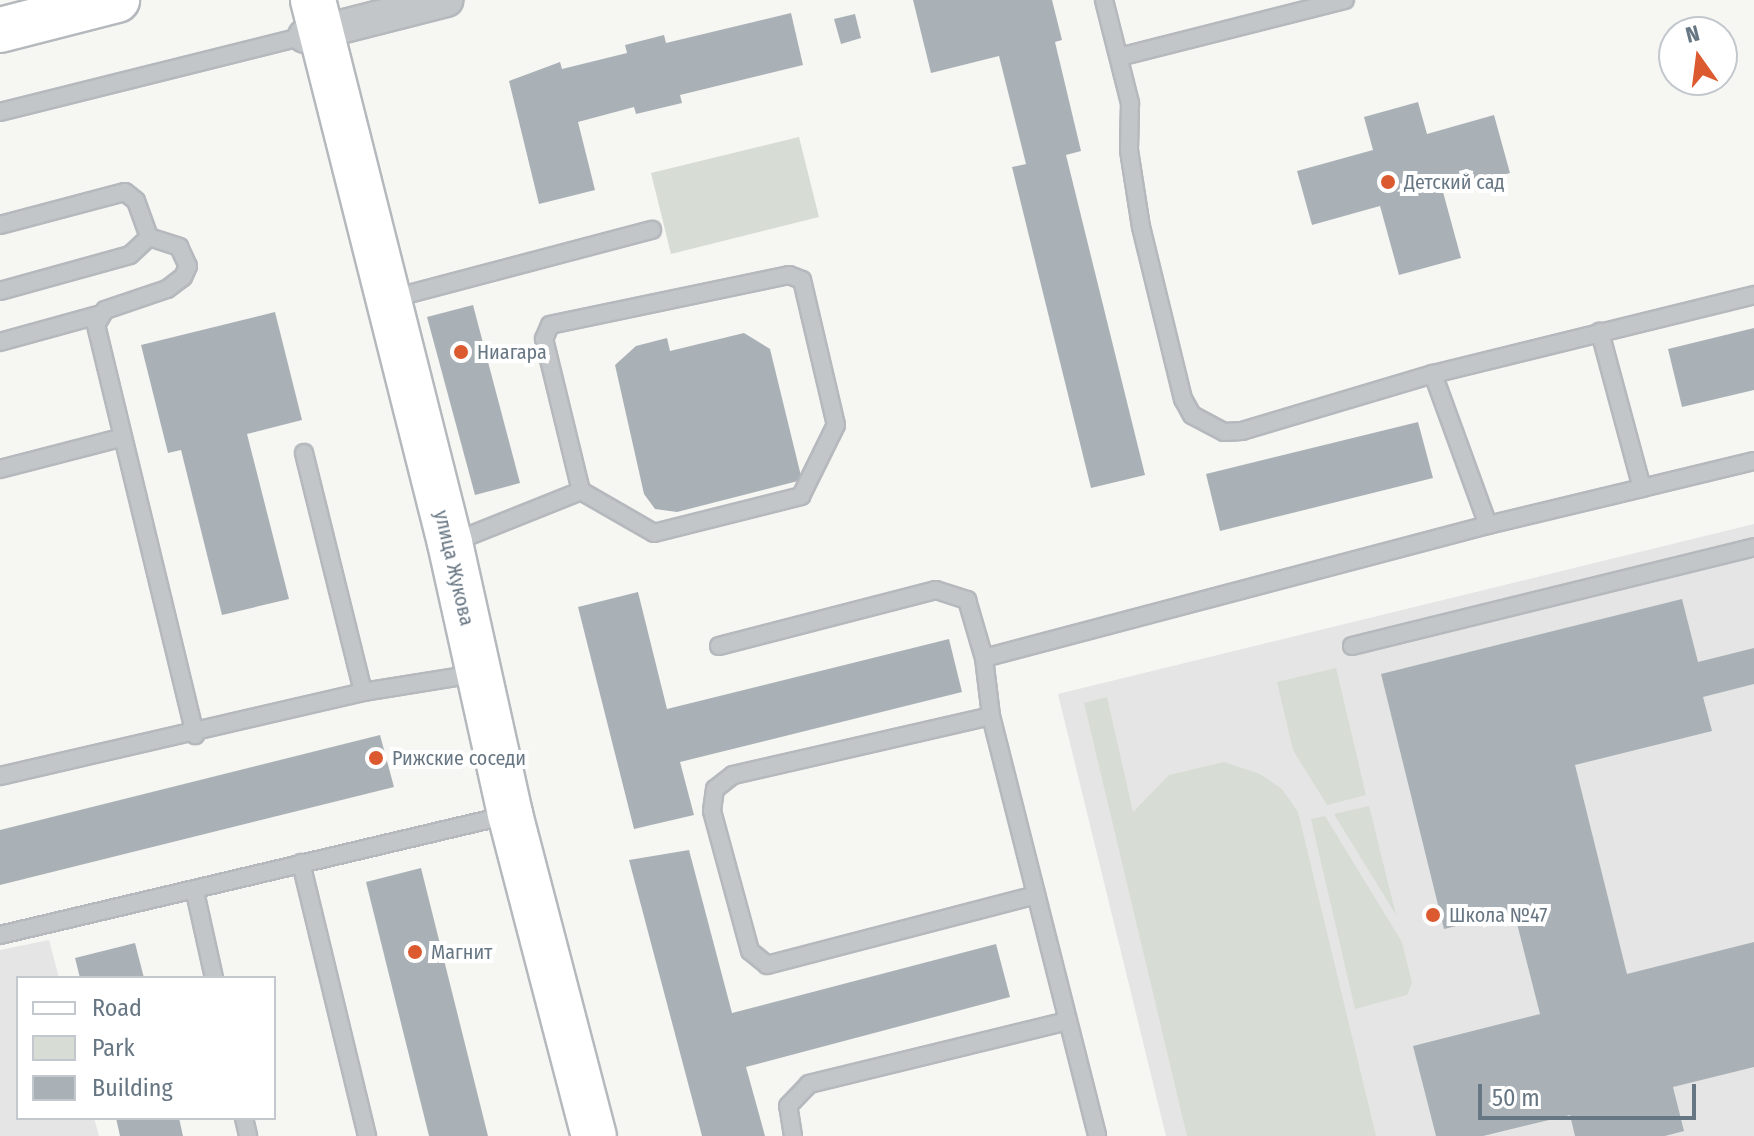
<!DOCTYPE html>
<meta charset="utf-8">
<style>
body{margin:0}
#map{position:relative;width:1754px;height:1136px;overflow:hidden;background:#f6f6f3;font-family:"Fira Sans Condensed",sans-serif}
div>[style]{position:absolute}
.built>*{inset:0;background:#e4e5e4}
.green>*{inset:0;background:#d7ddd4}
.building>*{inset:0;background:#a9b1b6}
.roads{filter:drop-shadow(2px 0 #b5b9bd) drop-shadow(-2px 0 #b5b9bd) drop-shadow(0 2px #b5b9bd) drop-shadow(0 -2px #b5b9bd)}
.lane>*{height:16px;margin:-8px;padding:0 8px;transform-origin:8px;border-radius:8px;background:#c2c6c9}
.street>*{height:32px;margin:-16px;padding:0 16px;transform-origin:16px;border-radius:16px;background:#c2c6c9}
.secondary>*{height:44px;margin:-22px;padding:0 22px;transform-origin:22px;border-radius:22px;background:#fff}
.dots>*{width:22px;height:22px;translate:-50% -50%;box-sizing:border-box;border:4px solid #fff;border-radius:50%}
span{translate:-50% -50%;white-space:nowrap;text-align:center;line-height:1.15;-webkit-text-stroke:8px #fff;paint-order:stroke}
.poi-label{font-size:20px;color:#677683}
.left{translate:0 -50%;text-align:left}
.street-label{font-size:20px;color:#677683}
.legend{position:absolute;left:16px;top:976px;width:260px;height:144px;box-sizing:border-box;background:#fff;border:2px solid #c2c8cd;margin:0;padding:10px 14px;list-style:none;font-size:24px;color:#677683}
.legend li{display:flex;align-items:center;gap:16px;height:40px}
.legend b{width:40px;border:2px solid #c2c8cd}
.north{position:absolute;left:1658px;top:16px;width:80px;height:80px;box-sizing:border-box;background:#fff;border:2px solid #c2c8cd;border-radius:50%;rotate:346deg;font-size:22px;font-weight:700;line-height:32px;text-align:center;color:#677683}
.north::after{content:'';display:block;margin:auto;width:28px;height:36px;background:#db5a2f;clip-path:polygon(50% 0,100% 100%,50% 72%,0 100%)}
.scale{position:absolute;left:1478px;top:1084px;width:218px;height:36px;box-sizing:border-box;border:4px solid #677683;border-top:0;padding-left:10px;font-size:24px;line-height:28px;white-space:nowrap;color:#677683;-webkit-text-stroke:6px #fff;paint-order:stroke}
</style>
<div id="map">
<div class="built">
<div style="clip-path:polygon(1754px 524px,1754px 1136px,1166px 1136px,1058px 694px)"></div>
<div style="clip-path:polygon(49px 940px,59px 978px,18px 978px,18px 1118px,94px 1118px,99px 1136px,0 1136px,0 950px)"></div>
</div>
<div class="green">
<div style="clip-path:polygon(799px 137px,819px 217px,671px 254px,651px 173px)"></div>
<div style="clip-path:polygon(1336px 668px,1366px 795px,1327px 805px,1293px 750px,1277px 682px)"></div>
<div style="clip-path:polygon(1107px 697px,1133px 812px,1169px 775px,1224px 762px,1260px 774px,1282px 789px,1298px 812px,1376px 1136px,1187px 1136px,1084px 703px)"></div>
<div style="clip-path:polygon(1369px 806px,1396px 915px,1334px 814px)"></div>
<div style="clip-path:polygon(1325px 816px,1402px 942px,1412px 983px,1407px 995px,1355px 1009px,1311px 819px)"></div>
</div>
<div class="building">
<div style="clip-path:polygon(913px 0,1052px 0,1062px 40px,1055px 42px,1081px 151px,1066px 155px,1145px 475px,1091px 488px,1012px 167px,1026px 164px,999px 56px,931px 73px)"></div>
<div style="clip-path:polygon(791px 13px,803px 65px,680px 95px,682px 103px,636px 114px,634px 107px,578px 122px,595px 190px,539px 204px,509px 81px,560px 62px,562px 69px,627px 53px,625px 45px,664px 35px,666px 43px)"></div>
<div style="clip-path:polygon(855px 14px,861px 38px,841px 44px,834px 19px)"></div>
<div style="clip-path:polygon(1418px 102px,1427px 134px,1494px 115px,1510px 173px,1443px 192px,1461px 258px,1399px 275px,1380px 206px,1312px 225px,1297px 171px,1373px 150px,1364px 117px)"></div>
<div style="clip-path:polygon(473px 305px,520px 483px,475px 495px,427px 317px)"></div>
<div style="clip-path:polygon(275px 312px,302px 420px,247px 434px,289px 599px,222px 615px,181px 450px,168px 453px,141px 345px)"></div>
<div style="clip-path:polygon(1754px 328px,1754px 390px,1682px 407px,1668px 349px)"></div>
<div style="clip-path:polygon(744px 333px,770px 349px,802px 480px,677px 512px,655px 509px,644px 494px,615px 365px,636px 346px,667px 338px,670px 351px)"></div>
<div style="clip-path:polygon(1418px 422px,1433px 478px,1220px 531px,1206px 474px)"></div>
<div style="clip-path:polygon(638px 592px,667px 709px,949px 639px,962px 692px,680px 762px,694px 815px,634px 829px,578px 607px)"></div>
<div style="clip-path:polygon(1682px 599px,1698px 662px,1754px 648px,1754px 684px,1703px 697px,1712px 731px,1575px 765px,1627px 974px,1754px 942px,1754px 1067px,1673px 1087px,1684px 1131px,1665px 1136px,1575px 1136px,1570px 1115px,1483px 1136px,1436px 1136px,1413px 1046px,1540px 1014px,1514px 912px,1444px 929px,1381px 674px)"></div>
<div style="clip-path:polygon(380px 735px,394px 787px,0 885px,0 830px)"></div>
<div style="clip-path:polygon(689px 850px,732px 1013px,996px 944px,1010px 997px,746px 1067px,765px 1136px,702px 1136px,629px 860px)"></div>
<div style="clip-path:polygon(421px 868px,488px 1136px,429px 1136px,366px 882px)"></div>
<div style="clip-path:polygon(135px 943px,144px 978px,80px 978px,75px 958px)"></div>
<div style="clip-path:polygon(116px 1118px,179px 1118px,183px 1136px,120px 1136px)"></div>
</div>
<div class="roads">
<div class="lane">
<div style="left:1119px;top:57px;width:233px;rotate:-14.2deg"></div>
<div style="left:0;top:112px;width:314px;rotate:-14deg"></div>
<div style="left:0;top:225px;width:129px;rotate:-14.8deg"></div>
<div style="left:125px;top:192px;width:14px;rotate:39deg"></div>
<div style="left:136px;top:201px;width:38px;rotate:70deg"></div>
<div style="left:149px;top:237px;width:32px;rotate:18deg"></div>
<div style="left:179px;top:247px;width:21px;rotate:65deg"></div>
<div style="left:188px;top:266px;width:12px;rotate:114deg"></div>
<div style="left:183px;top:277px;width:20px;rotate:143deg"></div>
<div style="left:167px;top:289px;width:65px;rotate:161.3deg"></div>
<div style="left:105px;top:310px;width:17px;rotate:121deg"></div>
<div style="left:96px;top:325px;width:422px;rotate:76.4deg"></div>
<div style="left:0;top:291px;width:135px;rotate:-15.5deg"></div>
<div style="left:130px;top:255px;width:26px;rotate:-43deg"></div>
<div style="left:390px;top:299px;width:271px;rotate:-14.8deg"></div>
<div style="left:0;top:342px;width:102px;rotate:-15.4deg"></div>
<div style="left:1433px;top:374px;width:331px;rotate:-13.8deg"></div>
<div style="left:304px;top:453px;width:246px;rotate:76.1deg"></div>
<div style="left:0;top:469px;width:124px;rotate:-14.5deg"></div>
<div style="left:1642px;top:488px;width:115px;rotate:-13.6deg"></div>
<div style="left:1488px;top:525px;width:158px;rotate:-13.5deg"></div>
<div style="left:1642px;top:488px;width:162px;rotate:-105.1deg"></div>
<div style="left:451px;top:543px;width:140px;rotate:-21.8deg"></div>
<div style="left:581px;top:491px;width:84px;rotate:29.9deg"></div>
<div style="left:654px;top:533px;width:152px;rotate:-14.1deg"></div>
<div style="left:801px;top:496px;width:79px;rotate:-63.8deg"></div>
<div style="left:836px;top:425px;width:149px;rotate:-103.2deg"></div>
<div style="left:802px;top:280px;width:14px;rotate:-159deg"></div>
<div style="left:789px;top:275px;width:244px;rotate:168.2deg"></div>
<div style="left:550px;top:325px;width:15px;rotate:113deg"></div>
<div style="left:544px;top:339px;width:156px;rotate:76.3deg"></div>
<div style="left:719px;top:646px;width:224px;rotate:-14.5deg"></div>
<div style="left:936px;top:590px;width:33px;rotate:18deg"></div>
<div style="left:967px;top:600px;width:60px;rotate:73.7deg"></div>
<div style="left:984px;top:658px;width:58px;rotate:83.1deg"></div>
<div style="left:991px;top:716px;width:433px;rotate:75.8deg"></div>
<div style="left:1352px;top:646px;width:414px;rotate:-13.8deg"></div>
<div style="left:984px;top:658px;width:521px;rotate:-14.78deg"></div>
<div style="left:1488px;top:525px;width:161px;rotate:-110deg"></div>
<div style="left:1433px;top:374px;width:199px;rotate:163.4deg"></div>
<div style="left:1242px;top:431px;width:18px;rotate:177deg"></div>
<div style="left:1224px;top:432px;width:36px;rotate:-152deg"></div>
<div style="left:1192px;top:415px;width:18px;rotate:-119deg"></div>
<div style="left:1183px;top:399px;width:177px;rotate:-103.7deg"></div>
<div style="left:1141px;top:227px;width:78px;rotate:-98.9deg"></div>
<div style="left:1129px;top:150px;width:47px;rotate:-88.8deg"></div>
<div style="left:1130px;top:103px;width:106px;rotate:-104.2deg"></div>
<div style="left:991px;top:716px;width:265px;rotate:167.1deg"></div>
<div style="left:733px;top:775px;width:23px;rotate:142deg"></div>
<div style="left:715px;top:789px;width:22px;rotate:98deg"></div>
<div style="left:712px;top:811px;width:145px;rotate:74.8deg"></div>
<div style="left:750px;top:951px;width:22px;rotate:39deg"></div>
<div style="left:767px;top:965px;width:278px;rotate:-14.6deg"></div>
<div style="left:0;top:776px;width:373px;rotate:-13deg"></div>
<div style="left:363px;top:692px;width:114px;rotate:-9.1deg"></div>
<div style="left:301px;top:863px;width:281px;rotate:76.4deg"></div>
<div style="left:195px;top:892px;width:88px;rotate:77.5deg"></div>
<div style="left:0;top:935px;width:522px;rotate:-13.29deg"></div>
<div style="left:244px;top:1118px;width:18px;rotate:77deg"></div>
<div style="left:793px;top:1136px;width:30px;rotate:-99deg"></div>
<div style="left:788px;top:1106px;width:30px;rotate:-46deg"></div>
<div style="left:809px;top:1084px;width:266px;rotate:-13.7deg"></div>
</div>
<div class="street">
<div style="left:305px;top:36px;width:146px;rotate:-14.3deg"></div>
</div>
<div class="secondary">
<div style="left:313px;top:0;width:560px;rotate:75.84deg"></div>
<div style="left:450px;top:543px;width:278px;rotate:77.5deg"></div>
<div style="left:510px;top:814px;width:333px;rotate:75.4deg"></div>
<div style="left:0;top:30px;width:121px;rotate:-14.4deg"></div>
</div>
</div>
<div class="dots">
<div style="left:1388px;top:182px;background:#db5a2f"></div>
<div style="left:461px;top:352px;background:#db5a2f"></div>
<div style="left:376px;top:758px;background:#db5a2f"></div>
<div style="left:1433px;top:915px;background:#db5a2f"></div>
<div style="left:415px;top:952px;background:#db5a2f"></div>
</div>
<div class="poi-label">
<span class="left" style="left:1404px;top:182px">Детский сад</span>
<span class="left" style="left:477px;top:352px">Ниагара</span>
<span class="left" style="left:392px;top:758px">Рижские соседи</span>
<span class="left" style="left:1449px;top:915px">Школа №47</span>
<span class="left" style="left:431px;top:952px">Магнит</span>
</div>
<div class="street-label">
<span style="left:454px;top:568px;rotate:77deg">улица Жукова</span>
</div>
<ul class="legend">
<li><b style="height:10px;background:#fff"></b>Road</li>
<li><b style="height:22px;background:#d7ddd4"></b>Park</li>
<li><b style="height:22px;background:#a9b1b6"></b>Building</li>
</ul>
<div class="north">N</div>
<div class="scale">50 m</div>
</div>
